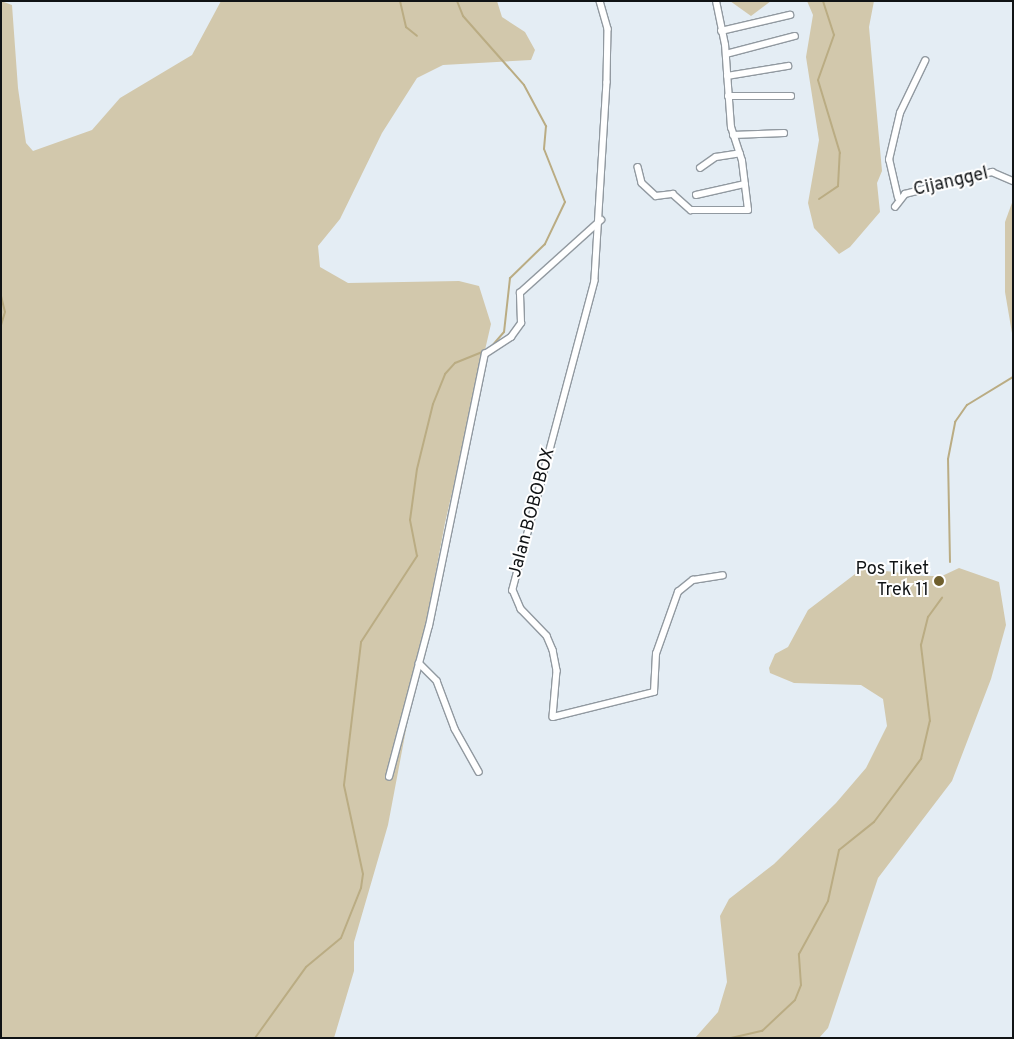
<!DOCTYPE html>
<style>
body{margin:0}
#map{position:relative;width:1014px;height:1039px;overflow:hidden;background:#e4edf4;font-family:Overpass,sans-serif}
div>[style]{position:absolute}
.green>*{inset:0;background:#d2c8ac}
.stream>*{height:2px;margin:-1px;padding:0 1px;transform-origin:1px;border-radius:1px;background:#baac83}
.roads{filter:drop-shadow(1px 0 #9199a0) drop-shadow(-1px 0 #9199a0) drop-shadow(0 1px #9199a0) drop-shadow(0 -1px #9199a0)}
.minor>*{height:5.5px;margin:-2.75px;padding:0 2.75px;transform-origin:2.75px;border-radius:2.75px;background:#fff}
.dots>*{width:14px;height:14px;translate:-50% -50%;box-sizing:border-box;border:2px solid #fff;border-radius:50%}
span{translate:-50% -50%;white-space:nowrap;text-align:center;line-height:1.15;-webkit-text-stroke:4px #fff;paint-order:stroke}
.street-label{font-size:18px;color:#101315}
.poi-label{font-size:18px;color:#101315}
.right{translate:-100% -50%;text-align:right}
.frame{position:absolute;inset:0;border:2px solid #101315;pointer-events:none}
</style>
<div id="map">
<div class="green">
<div style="clip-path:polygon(1px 1px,12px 5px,18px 88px,26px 143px,33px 151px,92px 130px,120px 98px,192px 55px,221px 1px,497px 1px,502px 17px,525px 32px,535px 50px,531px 60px,443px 65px,417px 78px,382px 133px,340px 219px,318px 246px,320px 267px,348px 283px,459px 281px,479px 286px,491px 324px,445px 523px,388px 825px,354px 942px,354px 971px,334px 1038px,1px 1038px)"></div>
<div style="clip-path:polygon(730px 1px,771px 1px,751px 16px)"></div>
<div style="clip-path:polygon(807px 1px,874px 1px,869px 27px,882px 171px,877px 183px,880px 212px,850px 247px,839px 254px,814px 228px,808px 203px,819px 140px,806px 57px,813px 15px)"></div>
<div style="clip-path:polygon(1013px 200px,1013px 339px,1005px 292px,1005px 222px)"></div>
<div style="clip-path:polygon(863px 568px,924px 576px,942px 576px,959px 568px,999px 582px,1006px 625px,991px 679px,952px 781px,878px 878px,828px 1028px,819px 1038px,695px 1038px,718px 1012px,727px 982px,720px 916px,729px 899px,774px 864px,836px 803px,866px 768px,887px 726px,883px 699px,861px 685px,794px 683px,770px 673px,769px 668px,775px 654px,788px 647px,808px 610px)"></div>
</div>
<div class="stream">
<div style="left:400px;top:1px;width:27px;rotate:77deg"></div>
<div style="left:406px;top:27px;width:14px;rotate:39deg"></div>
<div style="left:457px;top:1px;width:16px;rotate:68deg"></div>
<div style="left:463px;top:16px;width:92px;rotate:48.5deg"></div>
<div style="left:524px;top:85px;width:47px;rotate:61.8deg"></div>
<div style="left:546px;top:126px;width:23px;rotate:95deg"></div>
<div style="left:544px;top:149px;width:57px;rotate:68.4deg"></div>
<div style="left:565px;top:202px;width:47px;rotate:115.5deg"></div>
<div style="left:545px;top:244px;width:49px;rotate:135.8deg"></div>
<div style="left:510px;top:278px;width:54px;rotate:96.3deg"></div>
<div style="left:504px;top:332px;width:20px;rotate:131deg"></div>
<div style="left:819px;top:199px;width:23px;rotate:-34deg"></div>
<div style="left:838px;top:186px;width:33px;rotate:-87deg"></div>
<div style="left:840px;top:153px;width:76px;rotate:-106.8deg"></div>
<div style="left:818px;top:80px;width:48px;rotate:-70.4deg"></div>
<div style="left:834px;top:35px;width:36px;rotate:-108deg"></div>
<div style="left:1px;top:296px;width:16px;rotate:76deg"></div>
<div style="left:5px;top:312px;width:14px;rotate:107deg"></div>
<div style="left:950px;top:562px;width:103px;rotate:-91.1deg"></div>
<div style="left:948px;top:459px;width:38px;rotate:-79deg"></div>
<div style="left:955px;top:422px;width:21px;rotate:-55deg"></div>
<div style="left:967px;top:405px;width:54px;rotate:-31.3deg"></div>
<div style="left:255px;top:1038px;width:87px;rotate:-54.3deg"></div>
<div style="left:306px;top:967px;width:45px;rotate:-39.6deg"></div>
<div style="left:341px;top:938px;width:54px;rotate:-68.2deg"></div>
<div style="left:361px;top:888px;width:14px;rotate:-82deg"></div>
<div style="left:363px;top:874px;width:91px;rotate:-102.1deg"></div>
<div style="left:344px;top:785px;width:144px;rotate:-83.2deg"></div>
<div style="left:361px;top:642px;width:103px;rotate:-56.9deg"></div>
<div style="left:417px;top:556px;width:37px;rotate:-101deg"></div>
<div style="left:410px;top:520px;width:51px;rotate:-82.2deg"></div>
<div style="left:417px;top:469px;width:67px;rotate:-76.2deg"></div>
<div style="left:433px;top:404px;width:32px;rotate:-68deg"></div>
<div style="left:445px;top:374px;width:15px;rotate:-48deg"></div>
<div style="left:455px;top:363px;width:32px;rotate:-22deg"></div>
<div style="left:731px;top:1038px;width:32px;rotate:-13deg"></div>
<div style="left:762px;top:1031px;width:45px;rotate:-43.2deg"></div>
<div style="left:795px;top:1000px;width:16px;rotate:-68deg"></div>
<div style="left:801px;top:985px;width:31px;rotate:-94deg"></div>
<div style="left:799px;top:954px;width:60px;rotate:-61.3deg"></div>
<div style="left:828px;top:901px;width:52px;rotate:-77.8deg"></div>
<div style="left:839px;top:850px;width:45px;rotate:-38.7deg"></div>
<div style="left:874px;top:822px;width:79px;rotate:-53.3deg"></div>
<div style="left:921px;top:759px;width:39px;rotate:-77deg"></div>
<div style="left:930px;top:721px;width:77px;rotate:-96.8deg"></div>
<div style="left:921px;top:645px;width:29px;rotate:-76deg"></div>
<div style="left:928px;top:617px;width:24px;rotate:-54deg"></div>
</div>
<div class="roads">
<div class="minor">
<div style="left:600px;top:1px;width:29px;rotate:74deg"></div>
<div style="left:608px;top:29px;width:53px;rotate:91.1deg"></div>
<div style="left:607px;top:82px;width:199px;rotate:93.5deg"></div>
<div style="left:595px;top:281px;width:320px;rotate:104.9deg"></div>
<div style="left:513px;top:590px;width:21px;rotate:67deg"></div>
<div style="left:521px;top:609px;width:37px;rotate:46deg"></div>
<div style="left:547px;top:636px;width:15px;rotate:67deg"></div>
<div style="left:553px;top:650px;width:21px;rotate:79deg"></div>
<div style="left:557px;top:671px;width:46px;rotate:95deg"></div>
<div style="left:553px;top:717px;width:104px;rotate:-13.9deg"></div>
<div style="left:654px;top:692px;width:38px;rotate:-87deg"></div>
<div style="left:656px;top:654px;width:66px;rotate:-70.5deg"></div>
<div style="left:678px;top:592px;width:19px;rotate:-39deg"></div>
<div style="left:693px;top:580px;width:30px;rotate:-9deg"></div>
<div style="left:721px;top:31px;width:71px;rotate:-13.1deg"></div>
<div style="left:726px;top:54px;width:71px;rotate:-14.6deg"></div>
<div style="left:727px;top:76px;width:62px;rotate:-9.3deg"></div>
<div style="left:728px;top:96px;width:63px"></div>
<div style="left:733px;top:135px;width:51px;rotate:-2.2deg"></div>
<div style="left:638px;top:167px;width:16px;rotate:76deg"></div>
<div style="left:642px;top:183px;width:19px;rotate:43deg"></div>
<div style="left:656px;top:196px;width:17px;rotate:-7deg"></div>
<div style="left:673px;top:194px;width:24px;rotate:42deg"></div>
<div style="left:691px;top:210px;width:57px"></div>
<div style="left:748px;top:210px;width:49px;rotate:-97deg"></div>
<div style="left:742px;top:161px;width:35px;rotate:-108deg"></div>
<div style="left:731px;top:128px;width:83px;rotate:-94.1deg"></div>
<div style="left:725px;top:45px;width:45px;rotate:-101.6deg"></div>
<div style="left:700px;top:168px;width:19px;rotate:-35deg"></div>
<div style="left:716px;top:157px;width:24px;rotate:-9deg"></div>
<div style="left:696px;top:195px;width:50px;rotate:-12.7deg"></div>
<div style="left:898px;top:198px;width:39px;rotate:-103deg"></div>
<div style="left:889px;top:160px;width:48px;rotate:-76.8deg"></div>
<div style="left:900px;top:113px;width:58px;rotate:-64.3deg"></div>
<div style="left:895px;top:207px;width:16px;rotate:-52deg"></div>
<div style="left:905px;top:194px;width:90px;rotate:-14.2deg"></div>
<div style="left:992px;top:172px;width:23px;rotate:23deg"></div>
<div style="left:419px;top:663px;width:25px;rotate:45deg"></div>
<div style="left:437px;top:681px;width:51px;rotate:69.4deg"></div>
<div style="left:455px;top:729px;width:49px;rotate:60.8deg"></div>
<div style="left:389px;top:777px;width:156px;rotate:-75.2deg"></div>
<div style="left:429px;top:626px;width:278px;rotate:-78.4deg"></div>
<div style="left:485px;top:354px;width:31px;rotate:-33deg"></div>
<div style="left:511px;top:337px;width:17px;rotate:-54deg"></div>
<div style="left:521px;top:323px;width:30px;rotate:-92deg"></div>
<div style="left:520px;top:293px;width:109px;rotate:-42deg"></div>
</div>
</div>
<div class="dots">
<div style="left:939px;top:581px;background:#6f5f2d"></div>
</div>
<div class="street-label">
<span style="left:951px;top:183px;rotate:-13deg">Cijanggel</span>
<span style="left:533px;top:513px;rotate:-75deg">Jalan BOBOBOX</span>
</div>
<div class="poi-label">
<span class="right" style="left:929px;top:581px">Pos Tiket<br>Trek 11</span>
</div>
<div class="frame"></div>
</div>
